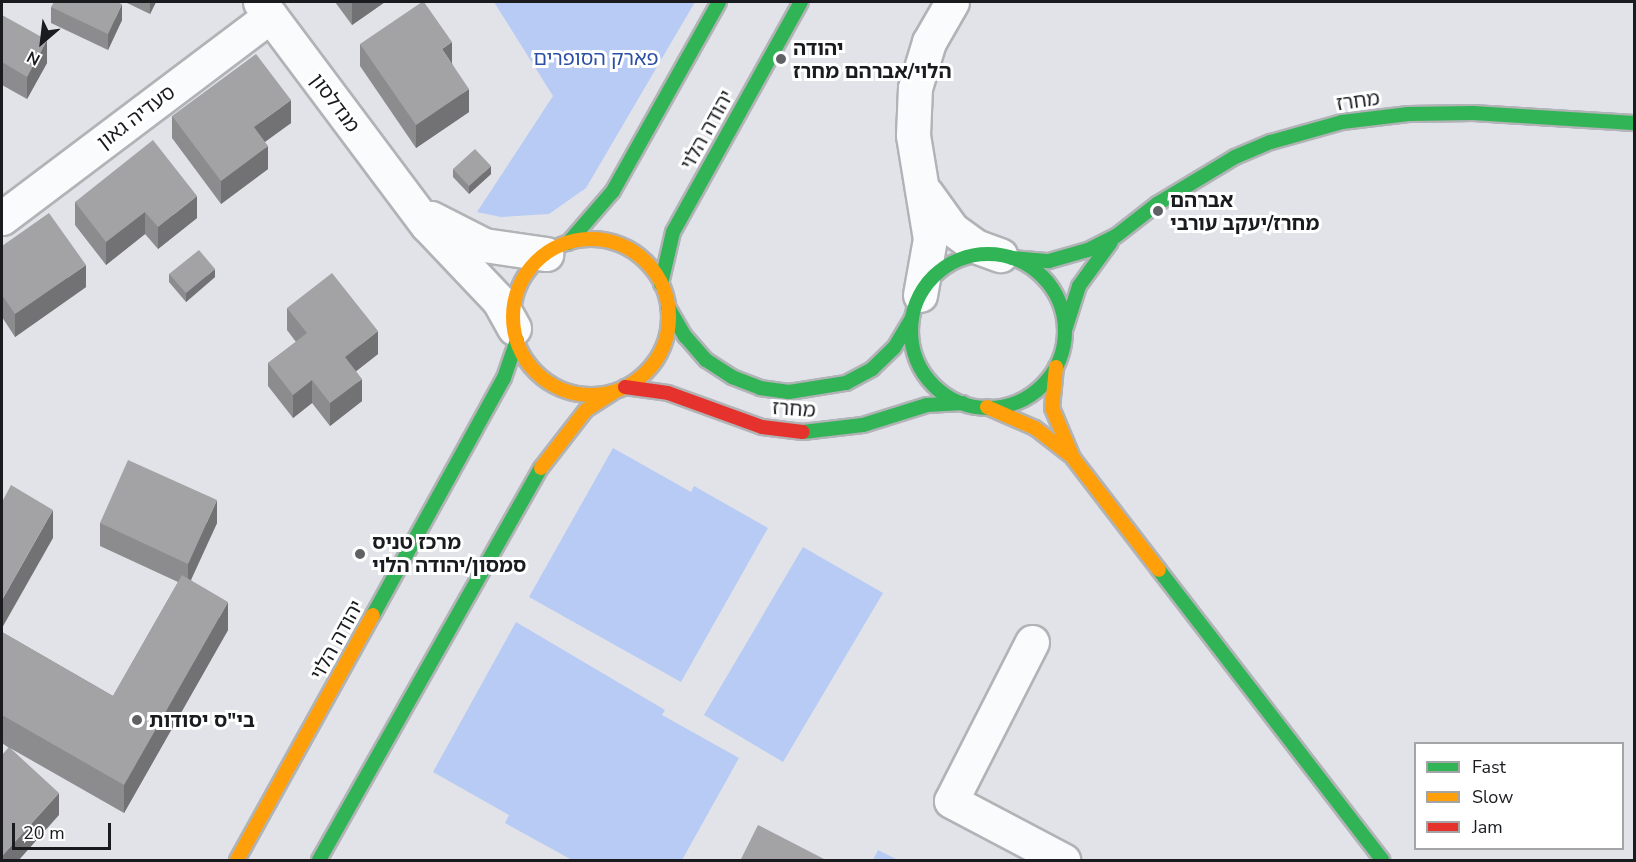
<!DOCTYPE html>
<meta charset="utf-8">
<style>
body{margin:0}
#map{position:relative;width:1636px;height:862px;overflow:hidden;background:#e1e3e8;font-family:"Nunito Sans","Noto Sans Hebrew",sans-serif}
div>[style]{position:absolute}
.green>*{inset:0;background:#b7cbf4}
.roads{filter:drop-shadow(2px 0 #b1b3b6) drop-shadow(-2px 0 #b1b3b6) drop-shadow(0 2px #b1b3b6) drop-shadow(0 -2px #b1b3b6)}
.street>*{height:33px;margin:-16.5px;padding:0 16.5px;transform-origin:16.5px;border-radius:16.5px;background:#fafbfc}
.fast>*{height:14px;margin:-7px;padding:0 7px;transform-origin:7px;border-radius:7px;background:#30b455}
.fast>.ring{margin:-7px;padding:0;box-sizing:content-box;background:none;border:14px solid #30b455;border-radius:50%}
.slow>*{height:14px;margin:-7px;padding:0 7px;transform-origin:7px;border-radius:7px;background:#ff9f0a}
.slow>.ring{margin:-7px;padding:0;box-sizing:content-box;background:none;border:14px solid #ff9f0a;border-radius:50%}
.jam>*{height:14px;margin:-7px;padding:0 7px;transform-origin:7px;border-radius:7px;background:#e5322d}
.wall>*{inset:0;background:#8c8b8e}
.shaded-wall>*{inset:0;background:#727174}
.building>*{inset:0;background:#a3a2a5}
.dots>*{width:16px;height:16px;translate:-50% -50%;box-sizing:border-box;border:3px solid #fff;border-radius:50%}
span{translate:-50% -50%;white-space:nowrap;text-align:center;line-height:1.15;-webkit-text-stroke:6px #fff;paint-order:stroke}
.poi-label{font-size:20px;color:#1a1b1f;font-weight:700}
.left{translate:0 -50%;text-align:left}
.park-label{font-size:20px;color:#2a4fa5}
.street-label{font-size:20px;color:#1a1b1f}
.frame{position:absolute;inset:0;border:3px solid #1a1b1f;pointer-events:none}
.legend{position:absolute;left:1414px;top:742px;width:210px;height:108px;box-sizing:border-box;background:#fff;border:2px solid #a3a4a5;margin:0;padding:8px 10px;list-style:none;font-size:18px;color:#1a1b1f}
.legend li{display:flex;align-items:center;gap:12px;height:30px}
.legend b{width:30px;border:2px solid #a3a4a5}
.north{position:absolute;left:12px;top:12px;width:60px;height:60px;-webkit-text-stroke:4px #fff;paint-order:stroke;rotate:208deg;font-size:16px;font-weight:700;line-height:24px;text-align:center;color:#1a1b1f}
.north::after{content:'';display:block;margin:auto;width:21px;height:27px;background:#1a1b1f;clip-path:polygon(50% 0,100% 100%,50% 72%,0 100%)}
.scale{position:absolute;left:12px;top:823px;width:99px;height:27px;box-sizing:border-box;border:3px solid #1a1b1f;border-top:0;padding-left:8px;font-size:18px;line-height:21px;white-space:nowrap;color:#1a1b1f;-webkit-text-stroke:4px #fff;paint-order:stroke}
</style>
<div id="map">
<div class="green">
<div style="clip-path:polygon(494px 2px,695px 2px,586px 188px,549px 214px,501px 217px,477px 212px,553px 96px)"></div>
<div style="clip-path:polygon(613px 448px,691px 492px,694px 486px,768px 528px,681px 682px,529px 597px)"></div>
<div style="clip-path:polygon(803px 547px,883px 593px,783px 762px,704px 715px)"></div>
<div style="clip-path:polygon(516px 622px,665px 710px,662px 715px,739px 758px,682px 860px,572px 860px,505px 823px,509px 815px,433px 772px)"></div>
<div style="clip-path:polygon(878px 850px,898px 860px,873px 860px)"></div>
</div>
<div class="roads">
<div class="street">
<div style="left:260px;top:2px;width:279px;rotate:53.2deg"></div>
<div style="left:427px;top:225px;width:105px;rotate:46.5deg"></div>
<div style="left:499px;top:301px;width:31px;rotate:61deg"></div>
<div style="left:926px;top:193px;width:44px;rotate:54.2deg"></div>
<div style="left:952px;top:229px;width:29px;rotate:36deg"></div>
<div style="left:975px;top:246px;width:27px;rotate:20deg"></div>
<div style="left:2px;top:218px;width:336px;rotate:-37deg"></div>
<div style="left:431px;top:218px;width:59px;rotate:27deg"></div>
<div style="left:484px;top:245px;width:63px;rotate:8.3deg"></div>
<div style="left:920px;top:295px;width:57px;rotate:-79.9deg"></div>
<div style="left:930px;top:239px;width:105px;rotate:-99.3deg"></div>
<div style="left:913px;top:135px;width:47px;rotate:-87.6deg"></div>
<div style="left:915px;top:88px;width:48px;rotate:-73.1deg"></div>
<div style="left:929px;top:42px;width:46px;rotate:-60.1deg"></div>
<div style="left:1032px;top:642px;width:178px;rotate:117deg"></div>
<div style="left:951px;top:801px;width:127px;rotate:27.8deg"></div>
</div>
<div class="fast">
<div style="left:568px;top:243px;width:69px;rotate:-49.1deg"></div>
<div style="left:613px;top:191px;width:217px;rotate:-60.7deg"></div>
<div class="ring" style="left:911px;top:254px;width:140px;height:140px"></div>
<div style="left:1012px;top:258px;width:37px;rotate:5deg"></div>
<div style="left:1049px;top:261px;width:41px;rotate:-15.8deg"></div>
<div style="left:1088px;top:250px;width:31px;rotate:-27deg"></div>
<div style="left:1116px;top:236px;width:52px;rotate:-38deg"></div>
<div style="left:1157px;top:204px;width:91px;rotate:-31.1deg"></div>
<div style="left:1235px;top:157px;width:39px;rotate:-23deg"></div>
<div style="left:1271px;top:142px;width:74px;rotate:-15.7deg"></div>
<div style="left:1342px;top:122px;width:67px;rotate:-6.8deg"></div>
<div style="left:1409px;top:114px;width:64px;rotate:-0.9deg"></div>
<div style="left:1473px;top:113px;width:161px;rotate:3.6deg"></div>
<div style="left:661px;top:284px;width:53px;rotate:-77deg"></div>
<div style="left:673px;top:232px;width:263px;rotate:-60.9deg"></div>
<div style="left:668px;top:307px;width:34px;rotate:60deg"></div>
<div style="left:685px;top:336px;width:32px;rotate:49deg"></div>
<div style="left:706px;top:360px;width:31px;rotate:33deg"></div>
<div style="left:732px;top:377px;width:30px;rotate:21deg"></div>
<div style="left:760px;top:388px;width:29px;rotate:8deg"></div>
<div style="left:789px;top:392px;width:58px;rotate:-9deg"></div>
<div style="left:846px;top:383px;width:30px;rotate:-28deg"></div>
<div style="left:872px;top:369px;width:30px;rotate:-44deg"></div>
<div style="left:894px;top:348px;width:35px;rotate:-59deg"></div>
<div style="left:1065px;top:330px;width:46px;rotate:-72.3deg"></div>
<div style="left:1079px;top:286px;width:54px;rotate:-54deg"></div>
<div style="left:803px;top:432px;width:60px;rotate:-6.7deg"></div>
<div style="left:863px;top:425px;width:67px;rotate:-17.4deg"></div>
<div style="left:927px;top:405px;width:36px;rotate:-3deg"></div>
<div style="left:1159px;top:570px;width:366px;rotate:52.4deg"></div>
<div style="left:373px;top:615px;width:271px;rotate:-61.1deg"></div>
<div style="left:504px;top:378px;width:40px;rotate:-71.1deg"></div>
<div style="left:319px;top:860px;width:450px;rotate:-60.5deg"></div>
</div>
<div class="slow">
<div class="ring" style="left:513px;top:239px;width:142px;height:142px"></div>
<div style="left:1056px;top:367px;width:41px;rotate:95.6deg"></div>
<div style="left:1052px;top:408px;width:54px;rotate:67.2deg"></div>
<div style="left:1073px;top:458px;width:141px;rotate:52.5deg"></div>
<div style="left:987px;top:407px;width:52px;rotate:23.6deg"></div>
<div style="left:1035px;top:428px;width:44px;rotate:37.6deg"></div>
<div style="left:541px;top:468px;width:73px;rotate:-52.2deg"></div>
<div style="left:586px;top:410px;width:33px;rotate:-33deg"></div>
<div style="left:237px;top:860px;width:280px;rotate:-61deg"></div>
</div>
<div class="jam">
<div style="left:625px;top:387px;width:43px;rotate:7.9deg"></div>
<div style="left:668px;top:393px;width:100px;rotate:19.9deg"></div>
<div style="left:762px;top:427px;width:41px;rotate:7deg"></div>
</div>
</div>
<div class="wall">
<div style="clip-path:polygon(125px 2px,156px 2px,150px 14px)"></div>
<div style="clip-path:polygon(335px 2px,385px 2px,352px 25px)"></div>
<div style="clip-path:polygon(51px 7px,122px 20px,108px 50px,51px 23px)"></div>
<div style="clip-path:polygon(2px 15px,47px 63px,27px 99px,2px 85px)"></div>
<div style="clip-path:polygon(360px 44px,452px 63px,469px 112px,416px 148px,360px 66px)"></div>
<div style="clip-path:polygon(172px 116px,291px 123px,264px 142px,268px 169px,221px 204px,172px 138px)"></div>
<div style="clip-path:polygon(453px 169px,491px 174px,469px 194px,453px 177px)"></div>
<div style="clip-path:polygon(75px 202px,197px 218px,158px 249px,145px 234px,106px 265px,75px 225px)"></div>
<div style="clip-path:polygon(2px 246px,86px 287px,15px 337px,2px 317px)"></div>
<div style="clip-path:polygon(169px 274px,215px 277px,186px 302px,169px 282px)"></div>
<div style="clip-path:polygon(287px 308px,378px 354px,356px 371px,362px 401px,330px 426px,312px 403px,293px 418px,268px 386px,268px 363px,296px 342px,287px 330px)"></div>
<div style="clip-path:polygon(100px 523px,217px 523px,191px 580px,228px 630px,124px 813px,10px 748px,59px 815px,9px 748px,2px 743px,2px 632px,113px 696px,178px 582px,100px 546px)"></div>
</div>
<div class="shaded-wall">
<div style="clip-path:polygon(150px 2px,156px 2px,150px 14px)"></div>
<div style="clip-path:polygon(354px 2px,385px 2px,352px 25px,352px 3px)"></div>
<div style="clip-path:polygon(122px 4px,122px 20px,108px 50px,108px 34px)"></div>
<div style="clip-path:polygon(47px 40px,47px 63px,27px 99px,27px 77px)"></div>
<div style="clip-path:polygon(452px 42px,452px 64px,442px 49px)"></div>
<div style="clip-path:polygon(469px 89px,469px 112px,416px 148px,416px 125px)"></div>
<div style="clip-path:polygon(291px 100px,291px 123px,254px 150px,254px 127px)"></div>
<div style="clip-path:polygon(268px 146px,268px 169px,221px 204px,221px 181px)"></div>
<div style="clip-path:polygon(491px 166px,491px 174px,469px 194px,469px 186px)"></div>
<div style="clip-path:polygon(197px 196px,197px 218px,158px 249px,158px 227px)"></div>
<div style="clip-path:polygon(145px 212px,145px 234px,106px 265px,106px 242px)"></div>
<div style="clip-path:polygon(86px 265px,86px 287px,15px 337px,15px 314px)"></div>
<div style="clip-path:polygon(215px 269px,215px 277px,186px 302px,186px 293px)"></div>
<div style="clip-path:polygon(378px 331px,378px 354px,345px 380px,345px 357px)"></div>
<div style="clip-path:polygon(362px 379px,362px 401px,330px 426px,330px 403px)"></div>
<div style="clip-path:polygon(312px 380px,312px 403px,293px 418px,293px 395px)"></div>
<div style="clip-path:polygon(217px 500px,217px 523px,188px 586px,188px 564px)"></div>
<div style="clip-path:polygon(53px 510px,53px 538px,2px 628px,2px 600px)"></div>
<div style="clip-path:polygon(228px 602px,228px 630px,124px 813px,124px 785px)"></div>
<div style="clip-path:polygon(59px 793px,59px 815px,18px 861px,2px 861px,2px 856px)"></div>
</div>
<div class="building">
<div style="clip-path:polygon(54px 2px,116px 2px,122px 4px,108px 34px,51px 7px)"></div>
<div style="clip-path:polygon(422px 2px,424px 2px,452px 42px,442px 49px,469px 89px,416px 125px,360px 44px)"></div>
<div style="clip-path:polygon(2px 15px,47px 40px,27px 77px,2px 62px)"></div>
<div style="clip-path:polygon(256px 54px,291px 100px,254px 127px,268px 146px,221px 181px,172px 116px)"></div>
<div style="clip-path:polygon(153px 140px,197px 196px,158px 227px,145px 212px,106px 242px,75px 202px)"></div>
<div style="clip-path:polygon(475px 149px,491px 166px,469px 186px,453px 169px)"></div>
<div style="clip-path:polygon(49px 213px,86px 265px,15px 314px,2px 295px,2px 246px)"></div>
<div style="clip-path:polygon(199px 250px,215px 269px,186px 293px,169px 274px)"></div>
<div style="clip-path:polygon(332px 273px,378px 331px,345px 357px,362px 379px,330px 403px,312px 380px,293px 395px,268px 363px,307px 333px,287px 308px)"></div>
<div style="clip-path:polygon(128px 460px,217px 500px,188px 564px,100px 523px)"></div>
<div style="clip-path:polygon(11px 485px,53px 510px,2px 600px,2px 502px)"></div>
<div style="clip-path:polygon(182px 575px,228px 602px,124px 785px,2px 715px,2px 632px,113px 696px)"></div>
<div style="clip-path:polygon(9px 747px,59px 793px,2px 856px,2px 755px)"></div>
<div style="clip-path:polygon(758px 825px,824px 859px,823px 861px,740px 861px)"></div>
</div>
<div class="dots">
<div style="left:781px;top:59px;background:#606165"></div>
<div style="left:1158px;top:211px;background:#606165"></div>
<div style="left:360px;top:554px;background:#606165"></div>
<div style="left:137px;top:720px;background:#606165"></div>
</div>
<div class="poi-label">
<span class="left" style="left:793px;top:60px">יהודה<br>הלוי/אברהם מחרז</span>
<span class="left" style="left:1170px;top:212px">אברהם<br>מחרז/יעקב עורבי</span>
<span class="left" style="left:372px;top:554px">מרכז טניס<br>סמסון/יהודה הלוי</span>
<span class="left" style="left:149px;top:720px">בי"ס יסודות</span>
</div>
<div class="park-label">
<span style="left:596px;top:58px">פארק הסופרים</span>
</div>
<div class="street-label">
<span style="left:1358px;top:101px;rotate:-8deg">מחרז</span>
<span style="left:335px;top:103px;rotate:53deg">מנדלסון</span>
<span style="left:136px;top:117px;rotate:-37deg">סעדיה גאון</span>
<span style="left:707px;top:130px;rotate:-61deg">יהודה הלוי</span>
<span style="left:794px;top:409px;rotate:4deg">מחרז</span>
<span style="left:337px;top:640px;rotate:-61deg">יהודה הלוי</span>
</div>
<div class="frame"></div>
<ul class="legend">
<li><b style="height:8px;background:#30b455"></b>Fast</li>
<li><b style="height:8px;background:#ff9f0a"></b>Slow</li>
<li><b style="height:8px;background:#e5322d"></b>Jam</li>
</ul>
<div class="north">N</div>
<div class="scale">20 m</div>
</div>
